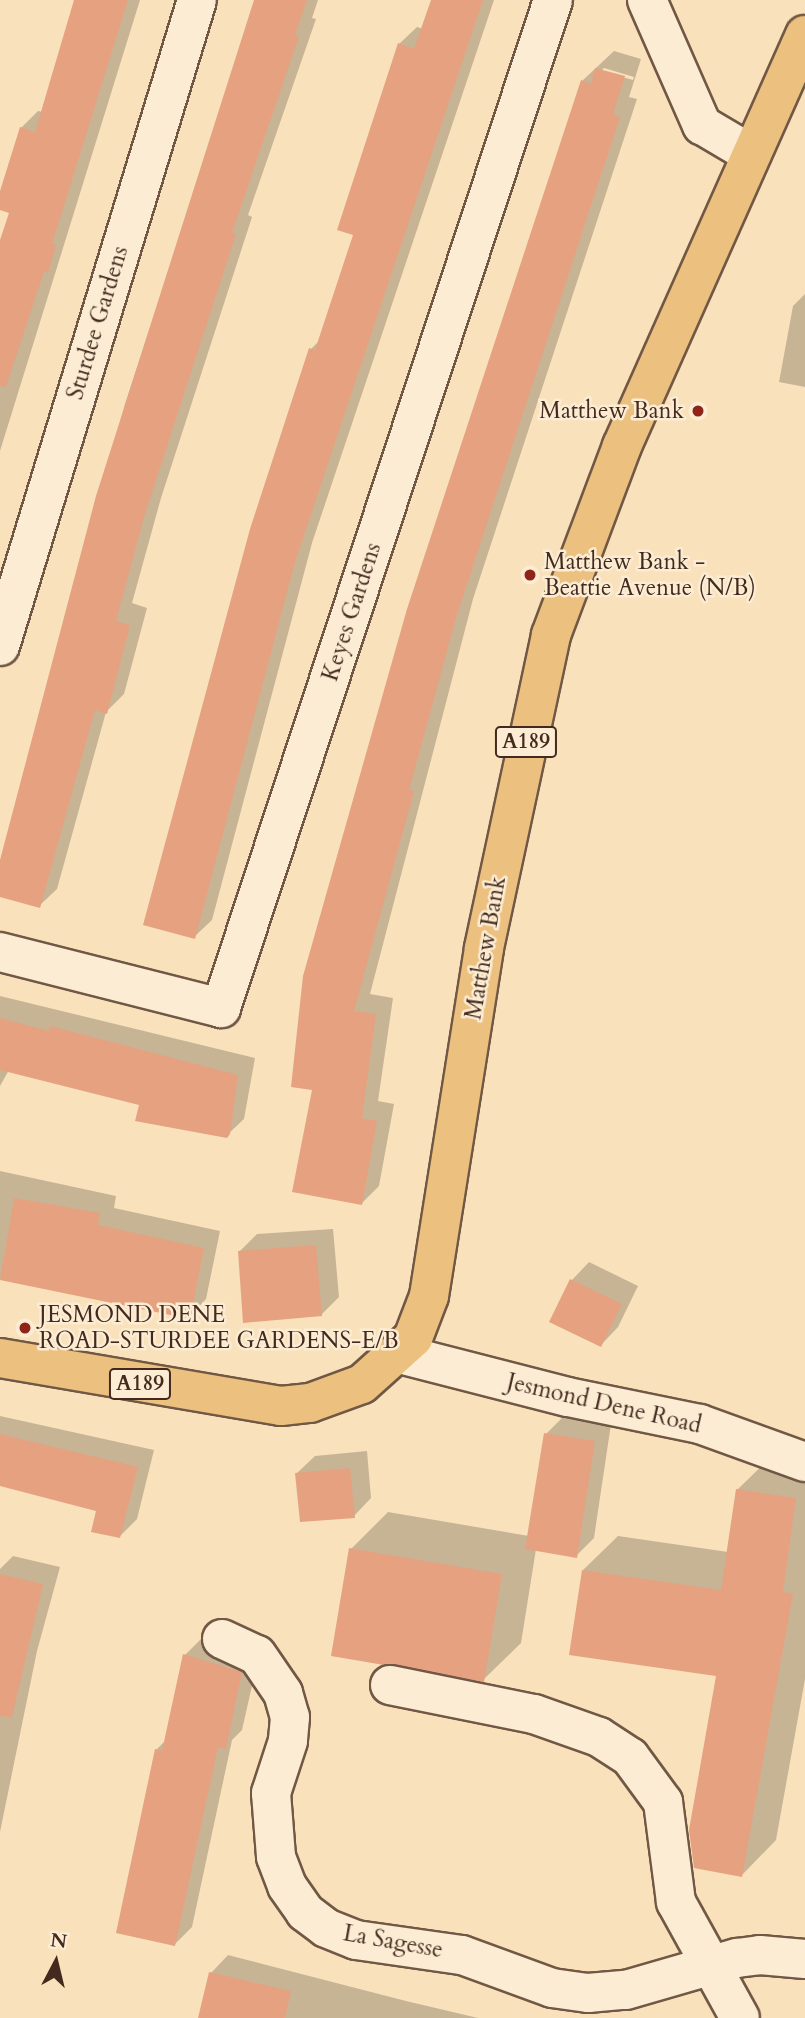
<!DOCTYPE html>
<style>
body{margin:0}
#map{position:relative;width:805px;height:2018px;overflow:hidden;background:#f9e1bb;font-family:Cardo,serif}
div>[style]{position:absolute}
.shadow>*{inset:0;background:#0003}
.building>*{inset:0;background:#e5a180}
.roads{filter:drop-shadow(2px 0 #715845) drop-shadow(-2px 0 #715845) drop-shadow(0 2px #715845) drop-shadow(0 -2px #715845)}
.minor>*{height:38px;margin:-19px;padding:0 19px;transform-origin:19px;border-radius:19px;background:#fbecd3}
.major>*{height:38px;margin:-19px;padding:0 19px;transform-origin:19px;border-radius:19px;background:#ecc07e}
.dots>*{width:19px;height:19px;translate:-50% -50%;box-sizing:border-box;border:4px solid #fbecd3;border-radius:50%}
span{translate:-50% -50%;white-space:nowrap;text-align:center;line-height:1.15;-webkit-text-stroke:5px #fbecd3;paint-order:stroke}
.shield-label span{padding:2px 5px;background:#fbecd3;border:2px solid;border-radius:5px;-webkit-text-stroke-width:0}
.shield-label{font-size:21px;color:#442a1e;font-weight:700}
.street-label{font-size:23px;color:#442a1e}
.poi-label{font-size:23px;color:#442a1e}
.right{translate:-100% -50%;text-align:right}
.left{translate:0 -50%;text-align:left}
.north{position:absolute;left:21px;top:1927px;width:70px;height:70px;-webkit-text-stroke:5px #fbecd3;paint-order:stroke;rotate:7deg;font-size:19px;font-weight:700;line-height:28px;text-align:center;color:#442a1e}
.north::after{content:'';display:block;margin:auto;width:24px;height:32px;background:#442a1e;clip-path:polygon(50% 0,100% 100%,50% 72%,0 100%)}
</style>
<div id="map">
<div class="shadow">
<div style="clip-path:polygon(78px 0,140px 0,0 451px,0 246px,11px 212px,0 209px,0 198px,21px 128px,38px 111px,43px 112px)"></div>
<div style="clip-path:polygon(257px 0,318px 0,312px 18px,316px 19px,248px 215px,252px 217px,161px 498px,132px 603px,147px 608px,124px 694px,106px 712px,57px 889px,39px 906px,0 895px,0 866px,125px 404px)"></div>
<div style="clip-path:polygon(433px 0,494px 0,312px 543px,212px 920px,194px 937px,311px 349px,320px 340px,356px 234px,399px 44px,417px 27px,423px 29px)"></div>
<div style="clip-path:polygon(evenodd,614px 51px,641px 59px,629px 97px,637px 99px,473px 599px,370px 994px,393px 998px,378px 1101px,394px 1104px,379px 1186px,361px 1204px,294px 1190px,582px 81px,614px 51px,604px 68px,634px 77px,633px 80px,601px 71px,604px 68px)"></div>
<div style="clip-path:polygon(805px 294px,805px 387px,779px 382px,793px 306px)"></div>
<div style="clip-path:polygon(0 996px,255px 1058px,244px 1119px,226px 1136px,141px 1103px,9px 1070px,0 1086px)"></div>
<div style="clip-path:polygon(0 1171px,116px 1196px,114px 1208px,220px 1231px,206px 1299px,189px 1317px,0 1278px)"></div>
<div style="clip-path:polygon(333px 1229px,339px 1297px,321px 1315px,240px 1251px,257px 1234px)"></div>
<div style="clip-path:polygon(589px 1262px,638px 1286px,618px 1327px,601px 1345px,552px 1321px,572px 1280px)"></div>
<div style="clip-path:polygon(0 1416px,154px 1450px,137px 1519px,120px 1536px,98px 1509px,0 1484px)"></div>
<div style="clip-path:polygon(563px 1417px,611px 1424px,594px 1538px,576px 1556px,536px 1549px,521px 1643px,483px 1680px,351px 1549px,388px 1512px,529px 1536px,546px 1434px)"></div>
<div style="clip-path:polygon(367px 1451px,371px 1498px,354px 1516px,297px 1473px,315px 1456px)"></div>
<div style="clip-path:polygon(772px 1456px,805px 1460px,805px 1679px,776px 1840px,742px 1875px,718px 1675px,583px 1570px,618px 1536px,728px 1552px,737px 1490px)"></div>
<div style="clip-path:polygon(13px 1556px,60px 1567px,37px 1651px,0 1832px,0 1569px)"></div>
<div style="clip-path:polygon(202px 1638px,259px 1655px,242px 1730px,232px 1740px,192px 1927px,175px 1944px,156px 1750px,166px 1740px,185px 1655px)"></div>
<div style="clip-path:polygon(228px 1955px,406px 2001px,478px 2018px,200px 2018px,211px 1973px)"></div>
</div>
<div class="building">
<div style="clip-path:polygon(74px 0,128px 0,52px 244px,56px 245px,48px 273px,44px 271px,6px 387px,0 386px,0 240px,9px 213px,0 210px,0 191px,20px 127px,35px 132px)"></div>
<div style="clip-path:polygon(254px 0,307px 0,295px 35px,299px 36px,232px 233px,236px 234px,144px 517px,116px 621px,130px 625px,107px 714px,95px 710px,40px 908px,0 897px,0 860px,96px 496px)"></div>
<div style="clip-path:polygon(431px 0,483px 0,295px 562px,195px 939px,143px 925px,250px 529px,309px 348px,315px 350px,353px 235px,337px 230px,398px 43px,414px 49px)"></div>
<div style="clip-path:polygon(595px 68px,625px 76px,613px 114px,620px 117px,456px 618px,409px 790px,414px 791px,354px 1011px,376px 1014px,362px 1118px,377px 1121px,362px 1205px,292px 1192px,312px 1090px,291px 1087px,303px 976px,407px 609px,581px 80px,591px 84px)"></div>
<div style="clip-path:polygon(0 1018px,49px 1031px,50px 1026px,238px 1075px,230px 1134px,227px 1138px,135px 1121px,139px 1105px,0 1070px)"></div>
<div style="clip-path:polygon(14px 1198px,100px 1213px,98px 1225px,204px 1248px,190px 1319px,0 1280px)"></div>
<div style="clip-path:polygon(316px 1245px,322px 1316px,243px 1323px,238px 1251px)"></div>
<div style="clip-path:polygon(570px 1279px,622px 1304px,601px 1347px,549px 1322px)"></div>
<div style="clip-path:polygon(544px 1433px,595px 1441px,577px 1558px,525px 1549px)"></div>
<div style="clip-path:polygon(0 1434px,138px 1467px,120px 1538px,91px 1532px,96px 1511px,0 1486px)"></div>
<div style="clip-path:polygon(350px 1468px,355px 1518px,300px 1522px,295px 1473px)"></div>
<div style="clip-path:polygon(736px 1489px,796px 1498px,783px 1592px,793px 1594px,742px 1877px,694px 1868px,689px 1830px,716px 1676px,569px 1655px,582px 1570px,721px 1590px)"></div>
<div style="clip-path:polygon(349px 1548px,502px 1574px,484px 1682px,331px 1656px)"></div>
<div style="clip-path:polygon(0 1574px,43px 1584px,12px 1717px,0 1716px)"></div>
<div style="clip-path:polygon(183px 1654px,242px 1672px,226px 1749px,218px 1747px,175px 1946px,116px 1933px,155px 1749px,162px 1751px)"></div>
<div style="clip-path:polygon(209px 1972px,291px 1991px,285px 2018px,198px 2018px)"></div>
</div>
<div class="roads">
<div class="minor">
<div style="left:647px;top:0;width:137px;rotate:66.3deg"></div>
<div style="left:702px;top:125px;width:57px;rotate:30.6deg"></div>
<div style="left:0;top:646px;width:675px;rotate:-73.04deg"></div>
<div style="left:0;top:952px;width:228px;rotate:14.2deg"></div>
<div style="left:221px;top:1008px;width:1061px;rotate:-71.77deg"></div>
<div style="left:400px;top:1354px;width:173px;rotate:14.4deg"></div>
<div style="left:568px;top:1397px;width:135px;rotate:11.6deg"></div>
<div style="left:700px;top:1424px;width:112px;rotate:19.9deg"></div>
<div style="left:222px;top:1639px;width:38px;rotate:25deg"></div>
<div style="left:257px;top:1655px;width:46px;rotate:55.6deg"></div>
<div style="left:283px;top:1693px;width:25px;rotate:74deg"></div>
<div style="left:290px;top:1717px;width:24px;rotate:95deg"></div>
<div style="left:288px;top:1741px;width:55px;rotate:108.1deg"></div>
<div style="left:271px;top:1793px;width:64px;rotate:85.5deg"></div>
<div style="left:276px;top:1857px;width:31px;rotate:69deg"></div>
<div style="left:287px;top:1886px;width:32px;rotate:55deg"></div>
<div style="left:305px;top:1912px;width:26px;rotate:37deg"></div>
<div style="left:326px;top:1928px;width:32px;rotate:22deg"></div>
<div style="left:356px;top:1940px;width:107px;rotate:8.1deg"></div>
<div style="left:462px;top:1955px;width:96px;rotate:20.1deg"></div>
<div style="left:552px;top:1988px;width:36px;rotate:8deg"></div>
<div style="left:588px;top:1993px;width:38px;rotate:-5deg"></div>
<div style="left:626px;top:1990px;width:116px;rotate:-16.1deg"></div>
<div style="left:737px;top:1958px;width:23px;rotate:-7deg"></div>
<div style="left:760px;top:1955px;width:45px;rotate:5.1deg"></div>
<div style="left:390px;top:1685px;width:147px;rotate:11.4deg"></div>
<div style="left:534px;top:1714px;width:69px;rotate:19.5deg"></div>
<div style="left:599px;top:1737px;width:37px;rotate:33deg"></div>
<div style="left:630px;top:1757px;width:56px;rotate:53.7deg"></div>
<div style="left:663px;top:1802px;width:101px;rotate:82.6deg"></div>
<div style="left:676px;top:1902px;width:132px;rotate:61.1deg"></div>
</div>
<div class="major">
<div style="left:0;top:1358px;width:285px;rotate:9.7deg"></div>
<div style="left:281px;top:1406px;width:29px;rotate:-6deg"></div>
<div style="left:310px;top:1403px;width:55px;rotate:-20.1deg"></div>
<div style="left:362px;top:1384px;width:69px;rotate:-42deg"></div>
<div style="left:413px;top:1338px;width:45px;rotate:-69.1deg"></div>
<div style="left:429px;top:1296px;width:352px;rotate:-81deg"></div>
<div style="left:484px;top:948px;width:320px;rotate:-77.9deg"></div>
<div style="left:551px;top:635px;width:202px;rotate:-69.4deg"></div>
<div style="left:622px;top:446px;width:450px;rotate:-66deg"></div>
</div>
</div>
<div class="dots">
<div style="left:698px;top:411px;background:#8f2418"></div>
<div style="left:530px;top:575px;background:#8f2418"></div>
<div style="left:25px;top:1328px;background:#8f2418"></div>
</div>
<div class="shield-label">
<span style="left:526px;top:742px">A189</span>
<span style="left:140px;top:1384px">A189</span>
</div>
<div class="street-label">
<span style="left:98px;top:323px;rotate:-73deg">Sturdee Gardens</span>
<span style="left:352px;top:612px;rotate:-72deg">Keyes Gardens</span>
<span style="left:486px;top:948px;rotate:-80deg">Matthew Bank</span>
<span style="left:604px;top:1404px;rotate:13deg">Jesmond Dene Road</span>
<span style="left:393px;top:1942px;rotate:10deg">La Sagesse</span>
</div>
<div class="poi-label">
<span class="right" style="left:684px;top:411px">Matthew Bank</span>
<span class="left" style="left:544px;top:575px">Matthew Bank -<br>Beattie Avenue (N/B)</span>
<span class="left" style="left:39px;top:1328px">JESMOND DENE<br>ROAD-STURDEE GARDENS-E/B</span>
</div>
<div class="north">N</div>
</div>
